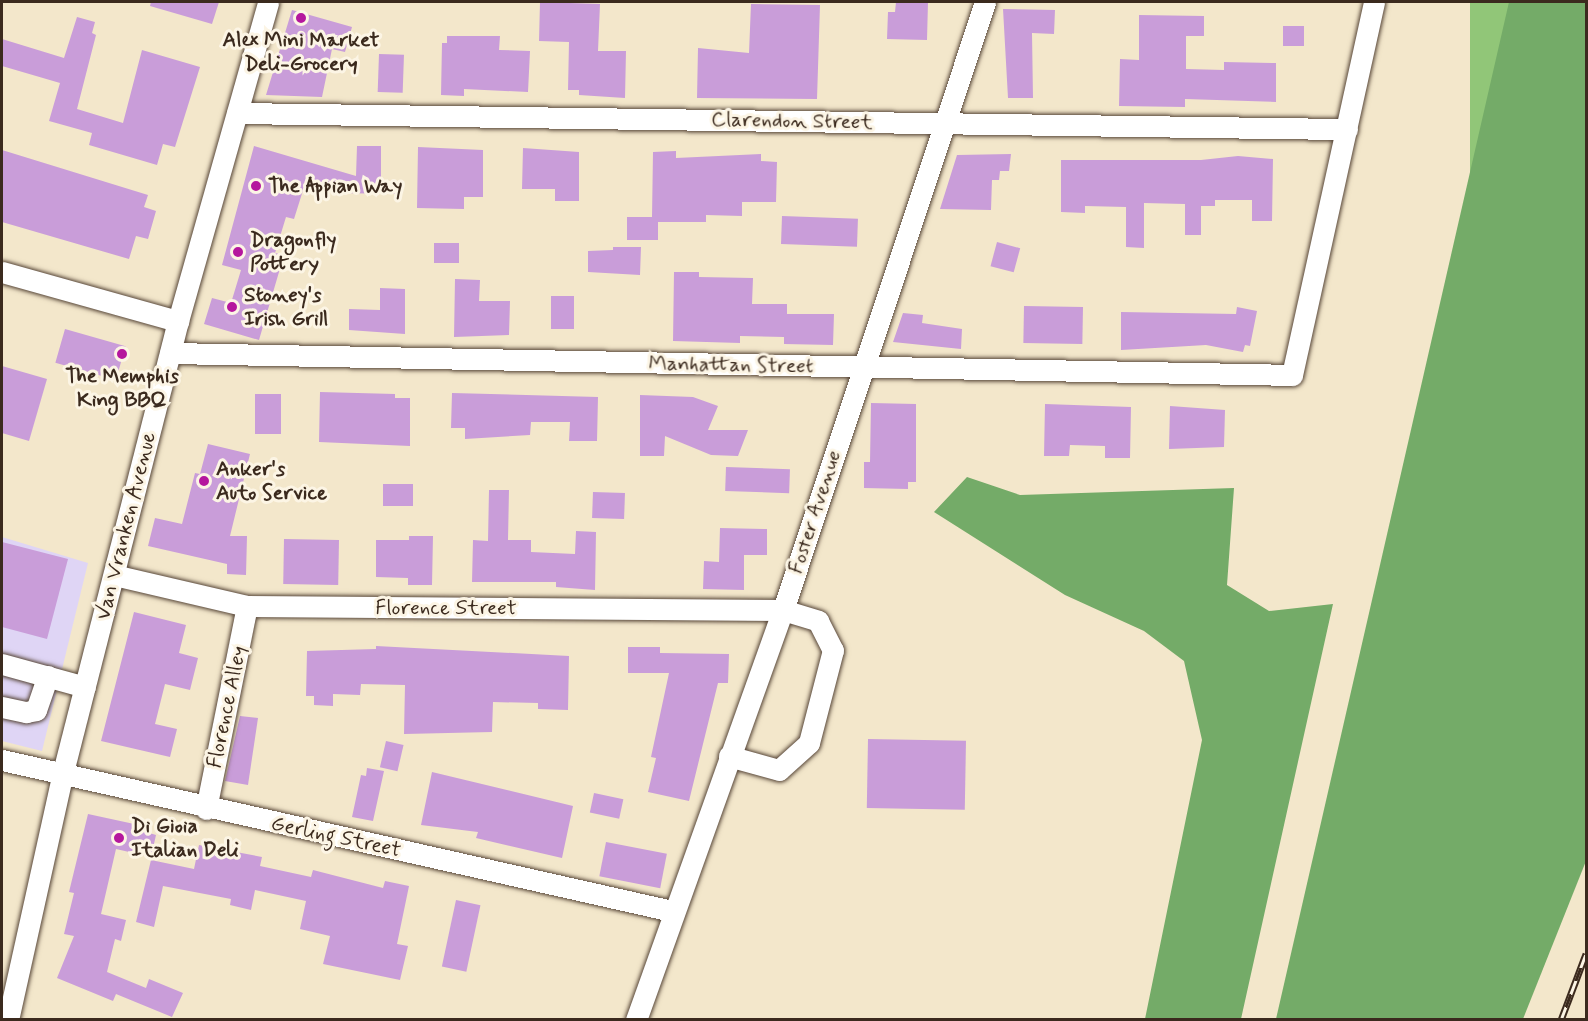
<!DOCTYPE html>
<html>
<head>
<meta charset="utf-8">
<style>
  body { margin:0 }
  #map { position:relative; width:1588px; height:1021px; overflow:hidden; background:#f3e7cb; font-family:Mynerve,sans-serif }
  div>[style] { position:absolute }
  .built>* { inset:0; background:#dfd5f5 }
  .green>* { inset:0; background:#91c678; transform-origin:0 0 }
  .forest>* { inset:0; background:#74ab68 }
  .building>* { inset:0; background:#c99dd9; transform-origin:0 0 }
  .roads { filter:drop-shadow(0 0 2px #574638) drop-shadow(0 0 2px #574638) }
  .minor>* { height:21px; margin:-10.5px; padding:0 10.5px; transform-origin:10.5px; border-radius:10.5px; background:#fff }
  .rail>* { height:7px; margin-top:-3.5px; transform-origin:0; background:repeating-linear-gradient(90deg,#fcf5e5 0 14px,#3b2a1e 0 28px); box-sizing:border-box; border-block:2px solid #3b2a1e }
  .dots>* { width:16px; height:16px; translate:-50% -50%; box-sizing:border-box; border:3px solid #fcf5e5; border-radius:50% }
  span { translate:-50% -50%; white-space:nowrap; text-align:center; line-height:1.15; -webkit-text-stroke:6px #fcf5e5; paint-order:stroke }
  .poi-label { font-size:21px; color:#3b2a1e; font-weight:700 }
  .left { translate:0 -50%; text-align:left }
  .street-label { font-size:21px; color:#3b2a1e }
  .frame { position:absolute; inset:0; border:3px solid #3b2a1e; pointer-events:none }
</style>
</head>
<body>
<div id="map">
  <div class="built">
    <div style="clip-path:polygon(2px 537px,88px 563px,42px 751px,2px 741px)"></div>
  </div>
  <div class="green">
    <div style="left:1470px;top:2px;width:39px;height:1043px"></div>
  </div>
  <div class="forest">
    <div style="clip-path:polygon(1509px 2px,1586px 2px,1586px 861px,1523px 1019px,1276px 1019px)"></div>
    <div style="clip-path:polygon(967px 477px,1020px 495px,1234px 488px,1227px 585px,1269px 611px,1333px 604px,1241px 1019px,1145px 1019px,1202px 740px,1184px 661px,1144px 631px,1065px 595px,934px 512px)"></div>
  </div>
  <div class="building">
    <div style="clip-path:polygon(151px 2px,219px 2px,212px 24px,150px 6px)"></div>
    <div style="clip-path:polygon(540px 2px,600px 4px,598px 51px,626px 51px,625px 98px,579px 95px,579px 90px,568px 90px,569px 42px,539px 41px)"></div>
    <div style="clip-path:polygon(896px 2px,928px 2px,927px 40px,887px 39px,888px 12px,895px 12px)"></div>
    <div style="clip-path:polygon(751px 4px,820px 5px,817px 99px,697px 98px,698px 48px,749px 53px)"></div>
    <div style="clip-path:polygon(1003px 9px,1055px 10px,1054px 34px,1032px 33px,1033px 98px,1008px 98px)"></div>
    <div style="clip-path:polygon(292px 10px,352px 27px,345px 52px,332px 49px,322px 97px,266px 95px)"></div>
    <div style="clip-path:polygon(1139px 15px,1204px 16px,1204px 36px,1186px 36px,1186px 69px,1224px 70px,1224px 62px,1276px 63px,1276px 102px,1185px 99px,1185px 107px,1119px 106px,1120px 59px,1139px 60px)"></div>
    <div style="clip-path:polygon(77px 17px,95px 22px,92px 33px,96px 35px,77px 109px,123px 123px,142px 50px,200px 67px,175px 147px,163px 144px,157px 165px,89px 145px,92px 133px,49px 121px,60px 83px,2px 66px,2px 39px,64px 58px)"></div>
    <div style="left:1283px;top:26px;width:21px;height:20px"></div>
    <div style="clip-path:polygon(447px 36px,500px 36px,499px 50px,530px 51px,528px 92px,464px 89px,464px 96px,441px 95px,442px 43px,447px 43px)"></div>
    <div style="left:379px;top:54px;width:25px;height:38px;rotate:2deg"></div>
    <div style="clip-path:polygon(254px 146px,356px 176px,357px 146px,381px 146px,381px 183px,401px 188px,400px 194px,336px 193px,305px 184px,294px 219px,286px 217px,275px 253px,284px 255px,259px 340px,204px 324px,212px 298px,231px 303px,241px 270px,222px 265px)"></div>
    <div style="clip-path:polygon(418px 147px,483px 150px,483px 197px,464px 197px,464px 209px,417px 208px)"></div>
    <div style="clip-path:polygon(523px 148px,579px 152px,579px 201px,555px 201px,555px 189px,522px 189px)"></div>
    <div style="clip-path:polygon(2px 150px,148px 195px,144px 207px,156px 211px,148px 239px,136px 236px,129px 259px,2px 222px)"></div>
    <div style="clip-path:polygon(676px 151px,676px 158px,761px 154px,761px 161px,777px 162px,776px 202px,742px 202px,742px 216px,706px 215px,706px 222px,658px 222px,658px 240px,627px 240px,627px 217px,652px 217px,653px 152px)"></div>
    <div style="clip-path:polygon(1011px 154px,1009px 171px,1000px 171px,999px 180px,992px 180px,991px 210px,940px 209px,957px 155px)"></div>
    <div style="clip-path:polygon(1238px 156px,1273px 159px,1272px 221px,1252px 221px,1252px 200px,1215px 200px,1215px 206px,1201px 206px,1201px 235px,1185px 235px,1185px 204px,1144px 203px,1144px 248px,1126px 247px,1126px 207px,1085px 206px,1085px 213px,1061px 212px,1061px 160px,1201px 160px)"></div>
    <div style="left:782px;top:216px;width:76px;height:28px;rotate:2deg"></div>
    <div style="left:997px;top:242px;width:24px;height:25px;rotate:15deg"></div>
    <div style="left:434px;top:243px;width:25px;height:20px"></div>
    <div style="clip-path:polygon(613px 247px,641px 247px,640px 275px,588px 272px,588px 251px,613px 250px)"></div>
    <div style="clip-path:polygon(674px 272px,699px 272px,699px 277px,753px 278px,752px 304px,787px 304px,787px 314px,834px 314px,833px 345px,784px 344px,784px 337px,740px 336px,740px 343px,673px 341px)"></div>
    <div style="clip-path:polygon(455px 279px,480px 280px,479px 301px,510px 301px,509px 335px,454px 337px)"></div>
    <div style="clip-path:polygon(380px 288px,405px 289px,405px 334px,349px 330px,349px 309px,380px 310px)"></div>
    <div style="left:551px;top:296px;width:23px;height:33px"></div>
    <div style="left:1024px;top:306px;width:59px;height:37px;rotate:1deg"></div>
    <div style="clip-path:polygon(1237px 307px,1257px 311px,1250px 346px,1245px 345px,1243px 352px,1206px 345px,1121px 350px,1121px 312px,1236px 314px)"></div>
    <div style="clip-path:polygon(903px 313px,923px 315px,922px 323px,962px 329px,961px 349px,893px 342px)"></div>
    <div style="left:65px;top:329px;width:63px;height:35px;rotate:16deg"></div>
    <div style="clip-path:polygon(2px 366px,47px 379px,29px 441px,2px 433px)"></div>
    <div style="clip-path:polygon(320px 392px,395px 394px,395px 398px,410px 398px,410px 446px,319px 442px)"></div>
    <div style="clip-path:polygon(452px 393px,598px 397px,597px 441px,569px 441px,570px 422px,531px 422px,530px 435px,465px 439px,465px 428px,451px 428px)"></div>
    <div style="left:255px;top:394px;width:26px;height:40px"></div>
    <div style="clip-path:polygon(640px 395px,693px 397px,718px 406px,708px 430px,748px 430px,738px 456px,711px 455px,665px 436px,664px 456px,640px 456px)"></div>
    <div style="clip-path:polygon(871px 403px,916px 404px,916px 482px,908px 482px,908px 489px,864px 488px,864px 462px,870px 462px)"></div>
    <div style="clip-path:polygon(1045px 404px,1131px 407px,1130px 458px,1105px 458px,1105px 446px,1070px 445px,1069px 456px,1044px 456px)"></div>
    <div style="clip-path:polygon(1170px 406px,1225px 410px,1224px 447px,1169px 449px)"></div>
    <div style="clip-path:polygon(208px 444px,250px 454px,230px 536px,247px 536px,246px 575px,227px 574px,227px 564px,148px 546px,155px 518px,182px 524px,195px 473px,200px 474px)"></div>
    <div style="left:726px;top:467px;width:64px;height:24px;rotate:2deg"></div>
    <div style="left:383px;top:484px;width:30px;height:22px"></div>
    <div style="clip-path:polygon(489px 490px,509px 490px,508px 540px,531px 540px,531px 552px,575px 554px,576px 531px,596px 532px,595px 590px,556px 587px,556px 582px,472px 582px,473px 540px,488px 541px)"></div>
    <div style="left:593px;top:492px;width:32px;height:26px;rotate:2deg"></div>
    <div style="clip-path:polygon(720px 528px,767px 529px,767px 555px,744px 555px,744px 590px,703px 589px,704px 561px,719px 562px)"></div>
    <div style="clip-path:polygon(409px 536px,433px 536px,432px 585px,408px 585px,408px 578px,376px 577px,376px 540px,409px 540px)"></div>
    <div style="left:284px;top:539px;width:55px;height:45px;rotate:1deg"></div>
    <div style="clip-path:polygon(2px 542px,68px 559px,47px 639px,2px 627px)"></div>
    <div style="clip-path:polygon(134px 612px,186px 625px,179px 653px,198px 658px,190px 690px,165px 684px,155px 724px,177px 729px,170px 757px,101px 741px)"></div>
    <div style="clip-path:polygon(376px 646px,569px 656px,568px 710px,538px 709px,538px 703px,493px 702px,492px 732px,404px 734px,405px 685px,361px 684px,360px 695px,333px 694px,333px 706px,314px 705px,314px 696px,306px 696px,307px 651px,376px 649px)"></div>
    <div style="clip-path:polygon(628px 647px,660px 647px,660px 653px,729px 654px,728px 683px,718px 683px,689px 801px,648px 792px,656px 758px,651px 757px,669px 673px,628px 673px)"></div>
    <div style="clip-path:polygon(240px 716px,258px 718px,248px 785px,225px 781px)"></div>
    <div style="left:868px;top:739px;width:98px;height:69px;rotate:1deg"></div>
    <div style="left:386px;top:741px;width:18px;height:27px;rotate:13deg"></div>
    <div style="clip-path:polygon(367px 768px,384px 771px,373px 821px,352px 817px,361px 775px,366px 776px)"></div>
    <div style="clip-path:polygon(432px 772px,573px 806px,562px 858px,476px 838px,478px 832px,421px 825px)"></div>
    <div style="left:594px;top:793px;width:30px;height:20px;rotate:12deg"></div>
    <div style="clip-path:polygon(88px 814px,148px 827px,146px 832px,156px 835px,151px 857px,116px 849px,101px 914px,126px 920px,121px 941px,115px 939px,107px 972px,146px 988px,149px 979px,183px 993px,172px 1017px,116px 994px,113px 1001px,57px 978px,74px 936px,64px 934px,74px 893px,69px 892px)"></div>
    <div style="left:606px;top:842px;width:62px;height:35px;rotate:11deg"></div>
    <div style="clip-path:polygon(199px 845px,262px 857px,260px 866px,311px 877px,313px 870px,383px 888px,385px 881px,409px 886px,397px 944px,408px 946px,400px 980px,323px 964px,330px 936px,300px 929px,306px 901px,255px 890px,251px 910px,230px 905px,231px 899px,163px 886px,154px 927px,136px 922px,151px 860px,194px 869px)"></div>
    <div style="left:456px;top:900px;width:25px;height:68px;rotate:12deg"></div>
  </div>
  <div class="roads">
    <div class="minor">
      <div style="left:237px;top:113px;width:1110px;rotate:0.83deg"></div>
      <div style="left:2px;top:272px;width:183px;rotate:15.6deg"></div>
      <div style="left:170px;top:353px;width:1122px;rotate:1.12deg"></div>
      <div style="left:1292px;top:375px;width:382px;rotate:-77.6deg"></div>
      <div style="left:114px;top:575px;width:137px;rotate:13.1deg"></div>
      <div style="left:247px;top:606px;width:536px;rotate:0.43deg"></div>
      <div style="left:783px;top:610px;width:37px;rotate:17deg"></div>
      <div style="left:818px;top:621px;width:33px;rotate:63deg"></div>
      <div style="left:833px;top:650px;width:96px;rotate:104.5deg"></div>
      <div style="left:809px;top:743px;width:40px;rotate:138deg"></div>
      <div style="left:779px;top:770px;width:52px;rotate:-164.4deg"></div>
      <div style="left:2px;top:664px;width:86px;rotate:15.5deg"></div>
      <div style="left:2px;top:707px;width:25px;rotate:12deg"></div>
      <div style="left:26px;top:712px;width:10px;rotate:-11deg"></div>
      <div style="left:36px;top:710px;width:36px;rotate:-71deg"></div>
      <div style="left:2px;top:760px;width:687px;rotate:12.7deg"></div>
      <div style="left:206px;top:809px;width:207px;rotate:-78.6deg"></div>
      <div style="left:8px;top:1020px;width:250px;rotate:-77.5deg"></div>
      <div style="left:62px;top:776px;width:470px;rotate:-75.7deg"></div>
      <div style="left:178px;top:321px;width:331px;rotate:-74.2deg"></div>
      <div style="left:636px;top:1020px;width:436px;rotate:-70.3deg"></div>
      <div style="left:783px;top:610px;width:641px;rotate:-71.62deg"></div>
    </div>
  </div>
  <div class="rail">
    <div style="left:1561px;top:1020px;width:71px;rotate:-69.3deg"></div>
  </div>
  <div class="dots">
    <div style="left:301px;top:18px;background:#b5179e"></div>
    <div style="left:256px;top:186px;background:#b5179e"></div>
    <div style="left:238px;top:252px;background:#b5179e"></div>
    <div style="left:232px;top:307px;background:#b5179e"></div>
    <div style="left:122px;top:354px;background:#b5179e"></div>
    <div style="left:204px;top:481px;background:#b5179e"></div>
    <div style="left:119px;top:838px;background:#b5179e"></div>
  </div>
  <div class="poi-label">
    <span style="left:301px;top:52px">Alex Mini Market<br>Deli-Grocery</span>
    <span class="left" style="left:268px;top:186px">The Appian Way</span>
    <span class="left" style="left:250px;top:252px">Dragonfly<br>Pottery</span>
    <span class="left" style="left:244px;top:307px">Stoney's<br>Irish Grill</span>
    <span style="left:122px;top:388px">The Memphis<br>King BBQ</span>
    <span class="left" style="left:216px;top:481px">Anker's<br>Auto Service</span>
    <span class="left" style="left:131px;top:838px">Di Gioia<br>Italian Deli</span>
  </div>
  <div class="street-label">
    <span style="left:792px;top:121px;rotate:1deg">Clarendon Street</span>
    <span style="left:731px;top:365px;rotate:1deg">Manhattan Street</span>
    <span style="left:815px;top:512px;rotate:-72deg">Foster Avenue</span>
    <span style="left:126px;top:526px;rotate:-76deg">Van Vranken Avenue</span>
    <span style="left:446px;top:608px">Florence Street</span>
    <span style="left:227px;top:707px;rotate:-78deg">Florence Alley</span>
    <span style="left:336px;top:837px;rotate:12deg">Gerling Street</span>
  </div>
  <div class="frame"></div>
</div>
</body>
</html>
